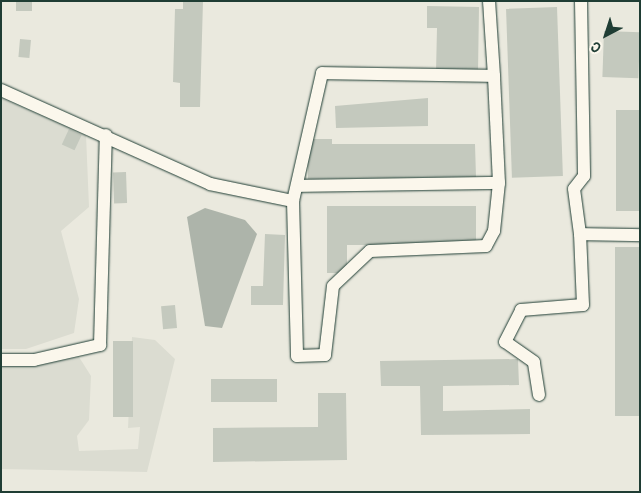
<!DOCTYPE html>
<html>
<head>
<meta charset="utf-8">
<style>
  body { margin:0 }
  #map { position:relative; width:641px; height:493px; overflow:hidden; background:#fbf7ec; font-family:Pangolin,sans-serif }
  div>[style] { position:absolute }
  .built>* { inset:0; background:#eae9de; transform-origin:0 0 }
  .green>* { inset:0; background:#dbdcd1 }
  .water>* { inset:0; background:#adb4aa }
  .building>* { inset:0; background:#c4c9be; transform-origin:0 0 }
  .roads { filter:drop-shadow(0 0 1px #1f3d34) drop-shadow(0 0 1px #1f3d34) }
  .minor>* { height:12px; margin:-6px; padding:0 6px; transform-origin:6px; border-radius:6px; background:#fbf7ec }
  span { translate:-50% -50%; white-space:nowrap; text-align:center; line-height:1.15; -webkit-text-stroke:4px #fbf7ec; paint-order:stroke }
  .frame { position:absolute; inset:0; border:2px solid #1f3d34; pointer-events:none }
  .north { position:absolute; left:581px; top:10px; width:50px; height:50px; -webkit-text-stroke:4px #fbf7ec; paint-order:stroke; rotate:220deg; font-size:14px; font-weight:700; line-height:20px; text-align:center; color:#1f3d34 }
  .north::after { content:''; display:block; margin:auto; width:18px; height:22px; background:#1f3d34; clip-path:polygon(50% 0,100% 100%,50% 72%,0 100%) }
</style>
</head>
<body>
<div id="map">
  <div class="built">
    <div style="left:1px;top:1px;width:639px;height:491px"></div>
  </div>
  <div class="green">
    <div style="clip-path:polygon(1px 98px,86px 135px,89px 207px,61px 231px,79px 299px,74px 333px,26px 349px,1px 349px)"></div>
    <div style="clip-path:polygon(132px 337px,155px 340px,175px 359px,147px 472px,1px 469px,1px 365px,28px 365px,79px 357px,91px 376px,89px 420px,77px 436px,79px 451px,138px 449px,140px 427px,128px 428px)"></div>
  </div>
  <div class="water">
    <div style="clip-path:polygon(205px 208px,245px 220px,257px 234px,222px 328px,205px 326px,187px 217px)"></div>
  </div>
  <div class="building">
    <div style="left:16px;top:1px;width:16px;height:10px"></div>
    <div style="clip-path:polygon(183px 1px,203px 1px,200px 107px,180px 107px,180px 83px,173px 82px,175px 9px,183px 9px)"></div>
    <div style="clip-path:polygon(427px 6px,479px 7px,478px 72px,436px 72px,437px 28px,427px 28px)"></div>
    <div style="left:557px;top:7px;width:169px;height:51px;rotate:88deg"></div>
    <div style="left:604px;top:31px;width:36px;height:46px;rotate:2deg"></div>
    <div style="left:20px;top:39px;width:11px;height:18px;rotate:5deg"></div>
    <div style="clip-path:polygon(428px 98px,428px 126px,336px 128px,335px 106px)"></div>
    <div style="left:616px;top:110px;width:24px;height:101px"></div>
    <div style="left:69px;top:129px;width:14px;height:17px;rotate:25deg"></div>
    <div style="clip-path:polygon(308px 139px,332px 139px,332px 144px,475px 144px,476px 177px,308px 179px)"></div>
    <div style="left:126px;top:172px;width:31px;height:13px;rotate:88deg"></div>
    <div style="clip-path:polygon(327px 206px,476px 206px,476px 245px,347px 245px,347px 273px,327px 273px)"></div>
    <div style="clip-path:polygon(265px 234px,285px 235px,283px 305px,251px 305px,251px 286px,263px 286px)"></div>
    <div style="left:615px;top:247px;width:25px;height:169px"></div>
    <div style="left:175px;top:305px;width:23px;height:14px;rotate:85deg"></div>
    <div style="left:113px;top:341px;width:20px;height:76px"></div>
    <div style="clip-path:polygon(518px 359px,519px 385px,443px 386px,443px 411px,530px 409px,530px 434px,421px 435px,420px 386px,381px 386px,380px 361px)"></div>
    <div style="left:211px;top:379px;width:66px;height:23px"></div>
    <div style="clip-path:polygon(318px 393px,346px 393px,347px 460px,213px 462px,213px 428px,318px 427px)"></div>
  </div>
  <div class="roads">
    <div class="minor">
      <div style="left:581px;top:1px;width:175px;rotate:89deg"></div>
      <div style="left:584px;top:176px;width:16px;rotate:128deg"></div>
      <div style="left:574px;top:189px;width:45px;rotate:82.4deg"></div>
      <div style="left:580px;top:234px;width:60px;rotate:1deg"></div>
      <div style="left:1px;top:90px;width:229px;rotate:24.2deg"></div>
      <div style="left:210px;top:184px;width:85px;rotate:11.6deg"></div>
      <div style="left:293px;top:201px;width:131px;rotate:-77.2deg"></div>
      <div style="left:322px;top:73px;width:172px;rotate:1deg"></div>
      <div style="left:494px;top:76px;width:75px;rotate:-93.8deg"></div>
      <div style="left:297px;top:186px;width:202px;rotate:-0.9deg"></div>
      <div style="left:293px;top:201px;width:155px;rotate:88.5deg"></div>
      <div style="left:297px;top:356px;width:28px;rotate:-2deg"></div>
      <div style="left:325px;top:355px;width:69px;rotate:-83.4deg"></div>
      <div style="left:333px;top:286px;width:51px;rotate:-43.4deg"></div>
      <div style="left:370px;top:251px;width:116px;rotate:-2.5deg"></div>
      <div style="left:486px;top:246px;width:17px;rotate:-62deg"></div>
      <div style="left:494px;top:231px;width:48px;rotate:-84.1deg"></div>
      <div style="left:499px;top:183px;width:107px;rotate:-92.7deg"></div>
      <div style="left:1px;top:360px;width:33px"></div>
      <div style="left:34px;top:360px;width:68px;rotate:-12.8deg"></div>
      <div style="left:100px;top:345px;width:210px;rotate:-88.4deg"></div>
      <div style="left:539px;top:395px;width:33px;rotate:-99deg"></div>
      <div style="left:534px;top:362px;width:35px;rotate:-145deg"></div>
      <div style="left:505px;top:342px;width:36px;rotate:-63deg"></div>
      <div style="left:521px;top:310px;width:62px;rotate:-4.6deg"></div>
      <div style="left:583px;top:305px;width:71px;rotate:-92.4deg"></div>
    </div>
  </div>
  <div class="frame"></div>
  <div class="north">С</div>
</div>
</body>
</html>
